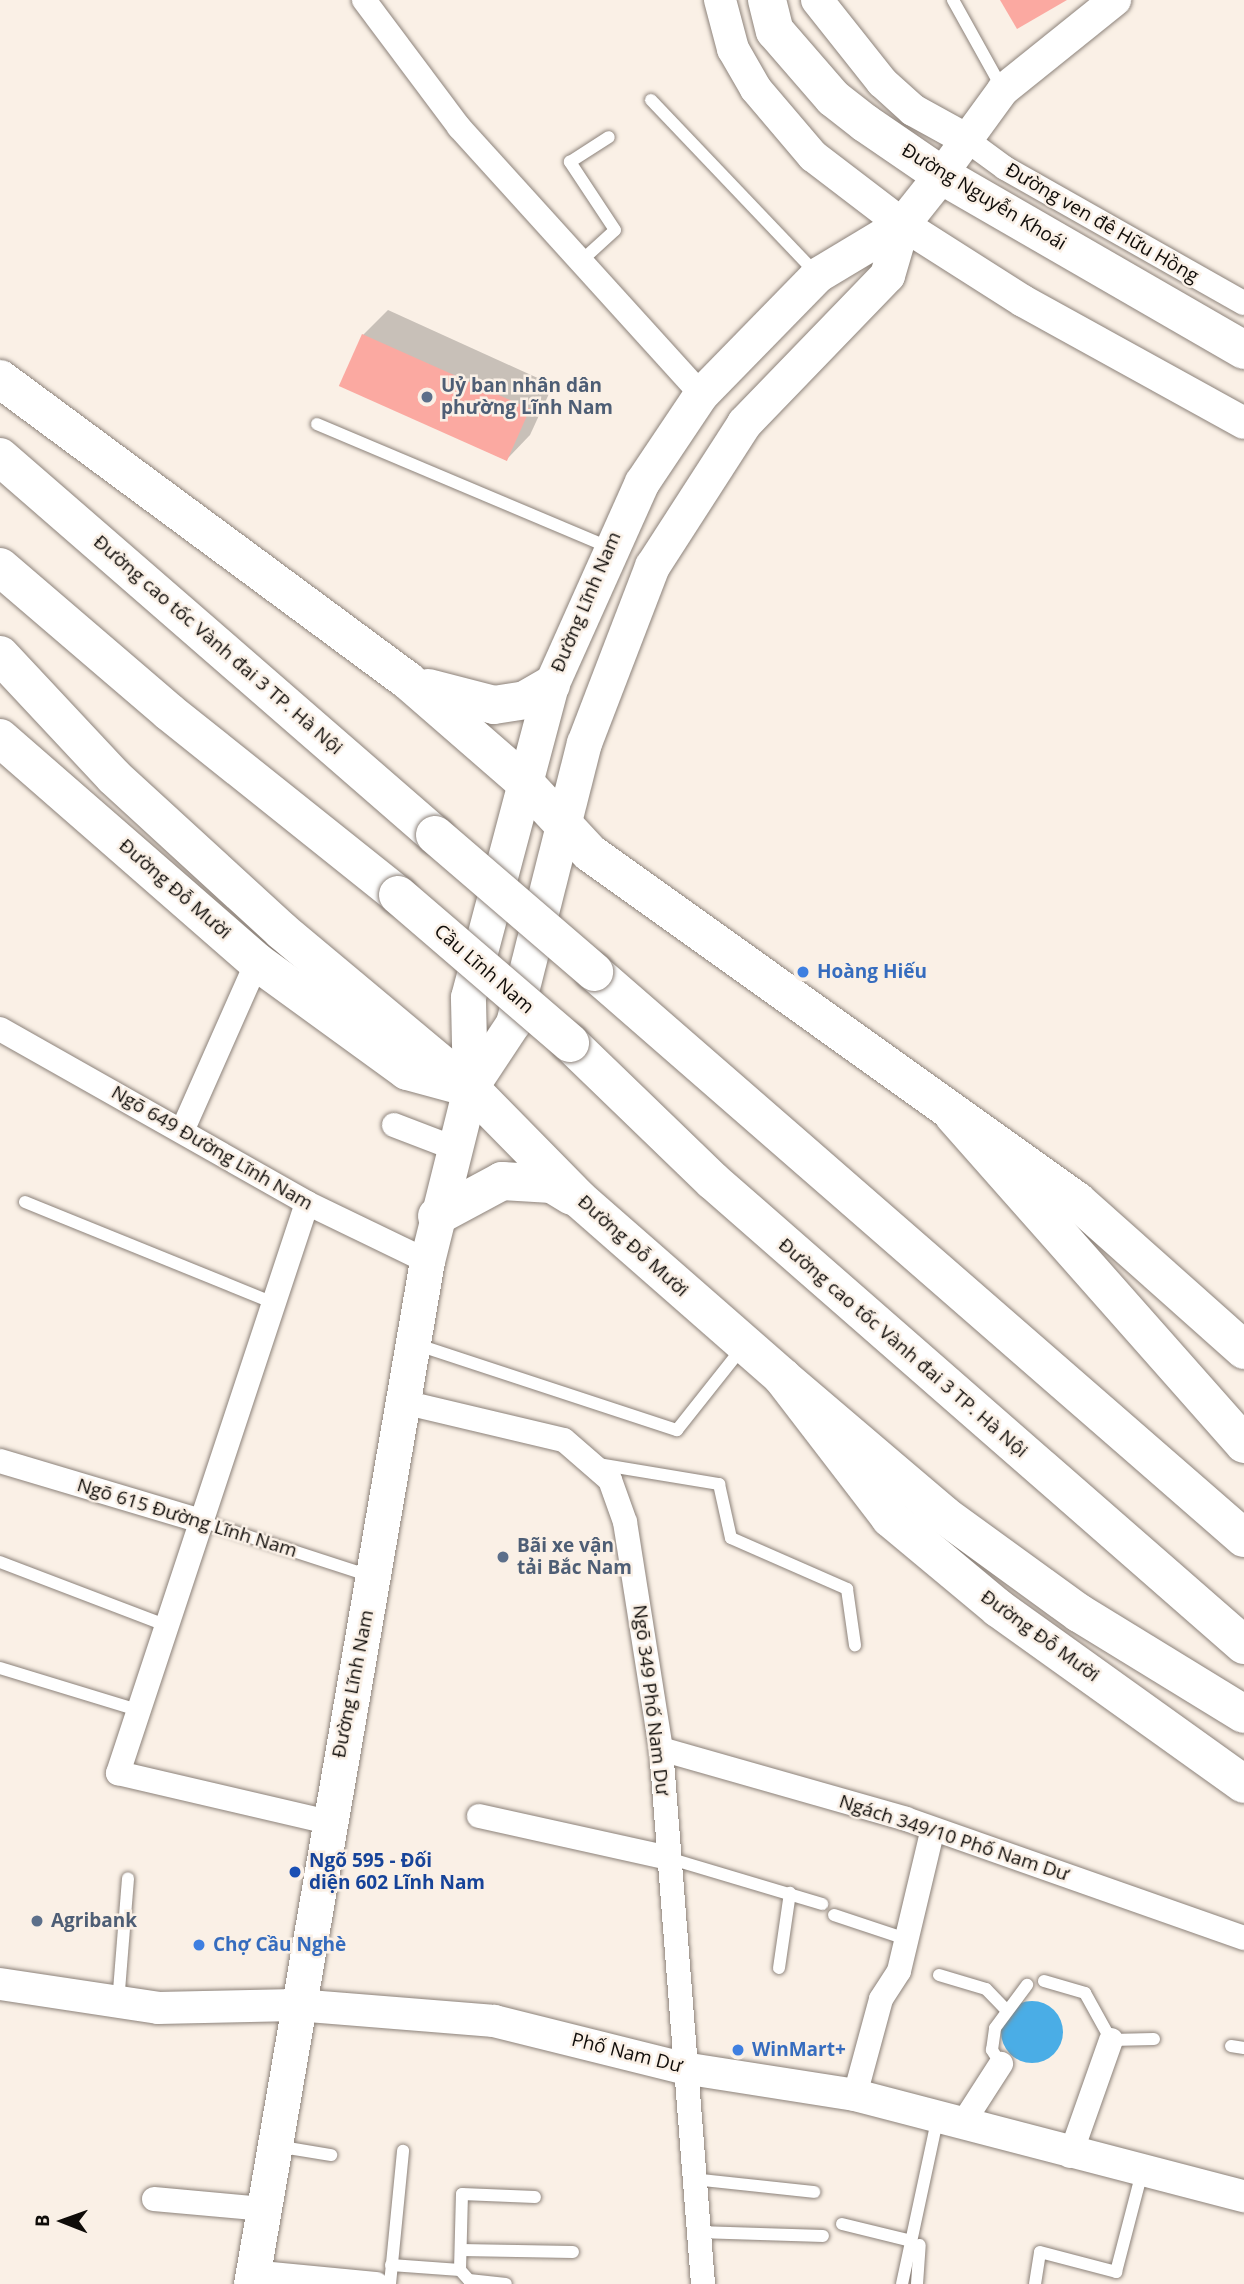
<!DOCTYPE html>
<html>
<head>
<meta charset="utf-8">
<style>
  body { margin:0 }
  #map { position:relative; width:1244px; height:2284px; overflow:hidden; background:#faf0e6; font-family:"Open Sans",sans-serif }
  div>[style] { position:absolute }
  .water>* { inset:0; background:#4aade6 }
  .round { border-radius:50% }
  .shadow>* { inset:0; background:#0003 }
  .building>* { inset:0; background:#fba9a1; transform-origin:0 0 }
  .roads { filter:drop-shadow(0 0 2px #8c827a) drop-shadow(0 0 2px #8c827a) }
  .service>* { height:12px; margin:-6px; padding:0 6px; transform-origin:6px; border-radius:6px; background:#fff }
  .minor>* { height:24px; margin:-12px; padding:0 12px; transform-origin:12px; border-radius:12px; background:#fff }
  .tertiary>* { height:32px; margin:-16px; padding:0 16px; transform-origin:16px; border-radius:16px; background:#fff }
  .secondary>* { height:35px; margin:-17.5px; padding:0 17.5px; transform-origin:17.5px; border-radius:17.5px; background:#fff }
  .primary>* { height:38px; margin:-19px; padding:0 19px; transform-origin:19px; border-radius:19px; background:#fff }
  .trunk>* { height:38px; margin:-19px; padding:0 19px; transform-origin:19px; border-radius:19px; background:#fff }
  .motorway>* { height:38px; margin:-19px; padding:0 19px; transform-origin:19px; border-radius:19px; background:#fff }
  .bridges { filter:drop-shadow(0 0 2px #8c827a) drop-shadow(0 0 2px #8c827a) }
  .motorway-bridge>* { height:38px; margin:-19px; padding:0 19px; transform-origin:19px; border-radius:19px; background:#fff }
  .dots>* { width:19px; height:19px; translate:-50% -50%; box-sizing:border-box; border:4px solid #faf0e6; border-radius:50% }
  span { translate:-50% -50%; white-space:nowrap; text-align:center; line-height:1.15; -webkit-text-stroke:5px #faf0e6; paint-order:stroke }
  .street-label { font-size:19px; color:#0f0c09 }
  .service-label { font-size:19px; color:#4e5e75; font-weight:700 }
  .left { translate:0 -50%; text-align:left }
  .shop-label { font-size:19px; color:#366cbe; font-weight:700 }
  .transit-label { font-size:19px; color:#164399; font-weight:700 }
  .north { position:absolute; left:28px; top:2186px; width:70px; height:70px; -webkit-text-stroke:5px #faf0e6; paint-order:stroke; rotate:271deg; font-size:19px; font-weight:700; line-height:28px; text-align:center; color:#0f0c09 }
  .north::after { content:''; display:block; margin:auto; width:24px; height:32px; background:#0f0c09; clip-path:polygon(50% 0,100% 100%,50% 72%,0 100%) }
</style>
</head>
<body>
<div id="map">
  <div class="water">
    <div class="round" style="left:1001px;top:2001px;width:62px;height:62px"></div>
  </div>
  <div class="shadow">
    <div style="clip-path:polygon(388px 310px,553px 385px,530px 435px,506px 460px,341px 385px,363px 335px)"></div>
  </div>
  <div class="building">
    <div style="clip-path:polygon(1000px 0,1067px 0,1017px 29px)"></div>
    <div style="left:362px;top:334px;width:184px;height:57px;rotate:24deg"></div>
  </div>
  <div class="roads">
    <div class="service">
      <div style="left:953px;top:0;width:103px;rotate:60.9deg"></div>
      <div style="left:651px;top:100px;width:238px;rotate:46.4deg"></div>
      <div style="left:580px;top:262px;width:47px;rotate:-42.4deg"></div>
      <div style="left:615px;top:230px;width:82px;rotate:-123.5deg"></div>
      <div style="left:570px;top:162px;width:46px;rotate:-32.7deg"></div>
      <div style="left:317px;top:424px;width:316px;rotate:22.9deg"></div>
      <div style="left:25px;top:1202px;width:269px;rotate:22.1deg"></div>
      <div style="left:415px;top:1344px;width:276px;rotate:18.2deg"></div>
      <div style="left:677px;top:1430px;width:105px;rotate:-51.6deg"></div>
      <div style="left:598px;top:1464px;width:123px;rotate:9.4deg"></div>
      <div style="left:719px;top:1484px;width:55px;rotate:77.5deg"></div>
      <div style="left:731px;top:1538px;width:127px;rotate:23.7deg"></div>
      <div style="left:847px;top:1589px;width:57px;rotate:81.9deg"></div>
      <div style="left:201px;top:1521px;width:178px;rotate:18deg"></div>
      <div style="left:0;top:1562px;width:177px;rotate:20.9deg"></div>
      <div style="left:0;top:1668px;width:143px;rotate:17deg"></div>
      <div style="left:668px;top:1858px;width:161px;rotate:16.6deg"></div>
      <div style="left:834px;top:1915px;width:76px;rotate:18.4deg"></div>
      <div style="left:779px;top:1968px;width:76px;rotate:-81.7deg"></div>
      <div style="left:939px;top:1975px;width:49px;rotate:16.6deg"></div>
      <div style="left:986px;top:1989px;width:28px;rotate:46deg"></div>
      <div style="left:1044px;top:1981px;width:43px;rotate:16.3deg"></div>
      <div style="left:1085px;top:1993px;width:54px;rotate:61deg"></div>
      <div style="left:1111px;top:2040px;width:43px;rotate:-1.3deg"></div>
      <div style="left:118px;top:2003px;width:125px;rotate:-85.4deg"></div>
      <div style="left:1231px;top:2046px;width:13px;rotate:9deg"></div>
      <div style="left:1001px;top:2064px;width:17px;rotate:-123deg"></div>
      <div style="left:992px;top:2050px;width:22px;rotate:-82deg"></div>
      <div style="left:995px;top:2028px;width:54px;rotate:-53.3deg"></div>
      <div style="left:276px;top:2146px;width:56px;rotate:9.3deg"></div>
      <div style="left:693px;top:2179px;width:122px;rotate:6.1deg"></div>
      <div style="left:842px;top:2224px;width:71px;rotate:13.8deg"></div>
      <div style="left:698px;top:2232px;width:125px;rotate:1.8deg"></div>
      <div style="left:461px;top:2250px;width:112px;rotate:1deg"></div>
      <div style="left:391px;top:2265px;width:69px;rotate:4.1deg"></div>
      <div style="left:460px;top:2270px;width:13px;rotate:48deg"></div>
      <div style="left:469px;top:2280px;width:37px;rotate:6deg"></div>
      <div style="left:460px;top:2270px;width:76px;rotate:-88.5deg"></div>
      <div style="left:462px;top:2194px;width:73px;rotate:2.4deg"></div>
      <div style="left:390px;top:2284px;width:134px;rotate:-84.4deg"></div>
      <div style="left:902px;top:2284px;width:167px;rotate:-77.9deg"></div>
      <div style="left:917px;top:2284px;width:39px;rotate:-86deg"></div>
      <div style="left:1035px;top:2284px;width:32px;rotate:-81deg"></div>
      <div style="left:1040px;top:2252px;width:79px;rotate:14.7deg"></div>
      <div style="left:1116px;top:2272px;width:103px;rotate:-75.4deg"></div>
    </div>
    <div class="minor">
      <div style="left:364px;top:0;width:159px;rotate:53.2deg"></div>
      <div style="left:459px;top:127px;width:360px;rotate:47.8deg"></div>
      <div style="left:964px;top:138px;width:51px;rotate:36.2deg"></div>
      <div style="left:1005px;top:168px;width:274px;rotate:29.5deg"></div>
      <div style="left:0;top:1029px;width:353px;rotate:29.5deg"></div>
      <div style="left:307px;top:1203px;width:133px;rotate:25.8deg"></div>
      <div style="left:394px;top:1125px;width:64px;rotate:21deg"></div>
      <div style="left:183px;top:1129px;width:183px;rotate:-66.1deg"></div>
      <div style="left:307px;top:1203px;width:601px;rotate:108.34deg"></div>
      <div style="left:118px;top:1773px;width:216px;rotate:13.1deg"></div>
      <div style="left:403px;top:1402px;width:165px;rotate:13.3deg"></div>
      <div style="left:564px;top:1440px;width:61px;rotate:41deg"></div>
      <div style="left:610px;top:1480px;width:45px;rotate:70.3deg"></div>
      <div style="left:625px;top:1522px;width:230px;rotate:81deg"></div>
      <div style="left:661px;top:1749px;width:537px;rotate:85.51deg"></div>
      <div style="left:0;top:1461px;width:210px;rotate:16.6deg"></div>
      <div style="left:661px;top:1749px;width:255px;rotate:15.9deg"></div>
      <div style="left:906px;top:1819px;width:358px;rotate:19.4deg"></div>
      <div style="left:479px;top:1816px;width:194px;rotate:12.5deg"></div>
      <div style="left:855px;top:2095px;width:99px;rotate:-74.8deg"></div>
      <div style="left:881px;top:1999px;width:33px;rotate:-57deg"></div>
      <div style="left:899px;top:1971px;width:143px;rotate:-76.6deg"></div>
      <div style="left:961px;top:2126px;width:74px;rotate:-57.2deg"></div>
      <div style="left:1070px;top:2156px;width:123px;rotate:-70.5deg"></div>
      <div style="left:154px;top:2199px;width:109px;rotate:5.2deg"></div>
      <div style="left:252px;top:2272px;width:125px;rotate:5.5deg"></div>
    </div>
    <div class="tertiary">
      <div style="left:720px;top:0;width:51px;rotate:75.1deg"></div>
      <div style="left:733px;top:49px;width:46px;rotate:60.1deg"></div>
      <div style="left:756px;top:89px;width:88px;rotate:49.6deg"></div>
      <div style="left:813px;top:156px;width:112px;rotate:37.4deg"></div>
      <div style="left:902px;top:224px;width:143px;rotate:32.5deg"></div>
      <div style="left:1023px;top:301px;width:252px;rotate:28.9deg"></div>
      <div style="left:817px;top:0;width:105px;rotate:51.6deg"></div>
      <div style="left:882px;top:82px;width:42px;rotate:42.1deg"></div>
      <div style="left:913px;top:110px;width:58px;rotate:28.8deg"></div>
      <div style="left:941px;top:175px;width:105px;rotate:-53.9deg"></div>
      <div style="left:1003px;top:90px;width:144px;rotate:-38.8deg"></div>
      <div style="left:0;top:1984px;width:160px;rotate:8.6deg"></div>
      <div style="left:158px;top:2008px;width:138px;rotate:-1.2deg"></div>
      <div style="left:296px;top:2005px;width:199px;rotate:4.6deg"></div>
      <div style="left:494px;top:2021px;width:195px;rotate:14deg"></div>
      <div style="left:683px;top:2068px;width:174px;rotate:8.9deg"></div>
      <div style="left:855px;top:2095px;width:402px;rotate:14.6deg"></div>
    </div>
    <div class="secondary">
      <div style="left:470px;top:1088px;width:78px;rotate:-56.5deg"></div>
      <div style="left:513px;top:1023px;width:289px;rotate:-75.8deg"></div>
      <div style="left:584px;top:743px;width:190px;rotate:-69deg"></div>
      <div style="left:652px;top:566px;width:170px;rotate:-57.2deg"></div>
      <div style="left:744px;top:423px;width:206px;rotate:-46deg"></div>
      <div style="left:887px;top:275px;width:53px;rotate:-73.6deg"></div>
      <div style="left:902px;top:224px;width:63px;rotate:-51.5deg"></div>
      <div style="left:251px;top:2284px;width:1038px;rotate:-80.24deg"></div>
      <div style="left:427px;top:1261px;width:178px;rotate:-76deg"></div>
      <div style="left:470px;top:1088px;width:91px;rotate:-91.3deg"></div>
      <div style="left:468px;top:997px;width:323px;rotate:-75.1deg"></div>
      <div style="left:551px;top:685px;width:222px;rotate:-65.9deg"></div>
      <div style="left:642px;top:482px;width:106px;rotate:-56.2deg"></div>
      <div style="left:701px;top:394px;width:166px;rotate:-45.7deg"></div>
      <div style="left:817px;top:275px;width:99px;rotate:-31deg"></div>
    </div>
    <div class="primary">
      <div style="left:767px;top:0;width:32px;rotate:76deg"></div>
      <div style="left:775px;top:31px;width:89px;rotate:49.1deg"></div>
      <div style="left:833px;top:98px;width:41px;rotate:38deg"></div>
      <div style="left:865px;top:123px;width:92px;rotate:34.4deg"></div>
      <div style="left:941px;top:175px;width:350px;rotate:30deg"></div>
      <div style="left:0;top:738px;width:341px;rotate:41.1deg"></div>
      <div style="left:257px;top:962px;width:185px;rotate:36deg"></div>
      <div style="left:407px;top:1071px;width:65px;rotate:15.1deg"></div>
      <div style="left:470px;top:1088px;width:156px;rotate:45.5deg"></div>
      <div style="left:579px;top:1199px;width:270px;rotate:41.2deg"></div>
      <div style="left:782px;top:1377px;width:178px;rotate:52.5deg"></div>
      <div style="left:890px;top:1518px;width:141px;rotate:39.8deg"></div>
      <div style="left:998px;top:1608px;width:302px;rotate:35.6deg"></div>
      <div style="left:523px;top:781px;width:98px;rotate:47.1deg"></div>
      <div style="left:590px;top:853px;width:599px;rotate:35.55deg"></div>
      <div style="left:1077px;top:1201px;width:224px;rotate:41.7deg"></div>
      <div style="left:437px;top:1216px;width:74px;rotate:-28.3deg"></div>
      <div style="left:502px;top:1181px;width:50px;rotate:3.4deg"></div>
      <div style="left:552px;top:1184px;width:23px;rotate:31deg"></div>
    </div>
    <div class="trunk">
      <div style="left:0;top:379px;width:506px;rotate:36.49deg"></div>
      <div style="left:407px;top:680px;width:154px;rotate:41deg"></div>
      <div style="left:428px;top:688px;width:68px;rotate:14.4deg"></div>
      <div style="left:494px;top:705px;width:31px;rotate:-9deg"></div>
      <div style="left:525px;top:700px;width:30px;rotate:-30deg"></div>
    </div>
    <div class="motorway">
      <div style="left:0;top:457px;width:576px;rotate:40.99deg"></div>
      <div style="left:0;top:567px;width:223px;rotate:40.6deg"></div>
      <div style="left:169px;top:712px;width:293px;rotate:38.6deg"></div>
      <div style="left:0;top:655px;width:167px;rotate:46.9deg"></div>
      <div style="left:114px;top:777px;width:228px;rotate:42.5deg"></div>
      <div style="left:282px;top:931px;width:245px;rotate:39.9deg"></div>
      <div style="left:594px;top:972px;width:862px;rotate:41.05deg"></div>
      <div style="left:570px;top:1043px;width:199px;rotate:44deg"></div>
      <div style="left:713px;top:1181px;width:705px;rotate:41.15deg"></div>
      <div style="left:954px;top:1116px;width:438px;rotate:48.5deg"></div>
      <div style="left:782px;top:1377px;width:213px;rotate:40.4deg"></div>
      <div style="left:944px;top:1515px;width:167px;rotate:36deg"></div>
      <div style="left:1079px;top:1613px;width:193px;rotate:31.5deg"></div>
    </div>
  </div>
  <div class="bridges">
    <div class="motorway-bridge">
      <div style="left:435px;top:835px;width:210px;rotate:40.7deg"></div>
      <div style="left:398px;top:895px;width:227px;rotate:40.7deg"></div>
    </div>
  </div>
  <div class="dots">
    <div style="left:427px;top:397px;background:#5c6f8a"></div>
    <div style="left:803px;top:972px;background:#3f7fe0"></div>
    <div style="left:503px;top:1557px;background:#5c6f8a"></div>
    <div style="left:295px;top:1872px;background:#1a4fb4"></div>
    <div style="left:37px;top:1921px;background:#5c6f8a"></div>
    <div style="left:199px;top:1945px;background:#3f7fe0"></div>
    <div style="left:738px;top:2050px;background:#3f7fe0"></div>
  </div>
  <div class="street-label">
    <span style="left:984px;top:197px;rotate:31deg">Đường Nguyễn Khoái</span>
    <span style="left:1102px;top:223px;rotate:30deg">Đường ven đê Hữu Hồng</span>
    <span style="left:586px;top:602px;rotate:-67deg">Đường Lĩnh Nam</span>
    <span style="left:218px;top:645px;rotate:41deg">Đường cao tốc Vành đai 3 TP. Hà Nội</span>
    <span style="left:175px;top:889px;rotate:41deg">Đường Đỗ Mười</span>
    <span style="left:484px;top:969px;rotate:41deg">Cầu Lĩnh Nam</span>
    <span style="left:212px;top:1148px;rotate:30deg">Ngõ 649 Đường Lĩnh Nam</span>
    <span style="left:633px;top:1246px;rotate:42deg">Đường Đỗ Mười</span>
    <span style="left:903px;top:1348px;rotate:41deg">Đường cao tốc Vành đai 3 TP. Hà Nội</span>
    <span style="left:187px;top:1518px;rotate:17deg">Ngõ 615 Đường Lĩnh Nam</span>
    <span style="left:1040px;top:1636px;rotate:36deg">Đường Đỗ Mười</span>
    <span style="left:353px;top:1684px;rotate:-79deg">Đường Lĩnh Nam</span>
    <span style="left:651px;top:1700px;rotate:83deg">Ngõ 349 Phố Nam Dư</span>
    <span style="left:954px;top:1838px;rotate:18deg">Ngách 349/10 Phố Nam Dư</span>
    <span style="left:627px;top:2053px;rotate:14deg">Phố Nam Dư</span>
  </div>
  <div class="service-label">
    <span class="left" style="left:441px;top:397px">Uỷ ban nhân dân<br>phường Lĩnh Nam</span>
    <span class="left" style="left:517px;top:1557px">Bãi xe vận<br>tải Bắc Nam</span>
    <span class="left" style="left:51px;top:1921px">Agribank</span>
  </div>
  <div class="shop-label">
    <span class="left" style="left:817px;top:972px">Hoàng Hiếu</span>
    <span class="left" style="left:213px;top:1945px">Chợ Cầu Nghè</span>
    <span class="left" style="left:752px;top:2050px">WinMart+</span>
  </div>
  <div class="transit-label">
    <span class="left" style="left:309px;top:1872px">Ngõ 595 - Đối<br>diện 602 Lĩnh Nam</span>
  </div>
  <div class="north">B</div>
</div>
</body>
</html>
